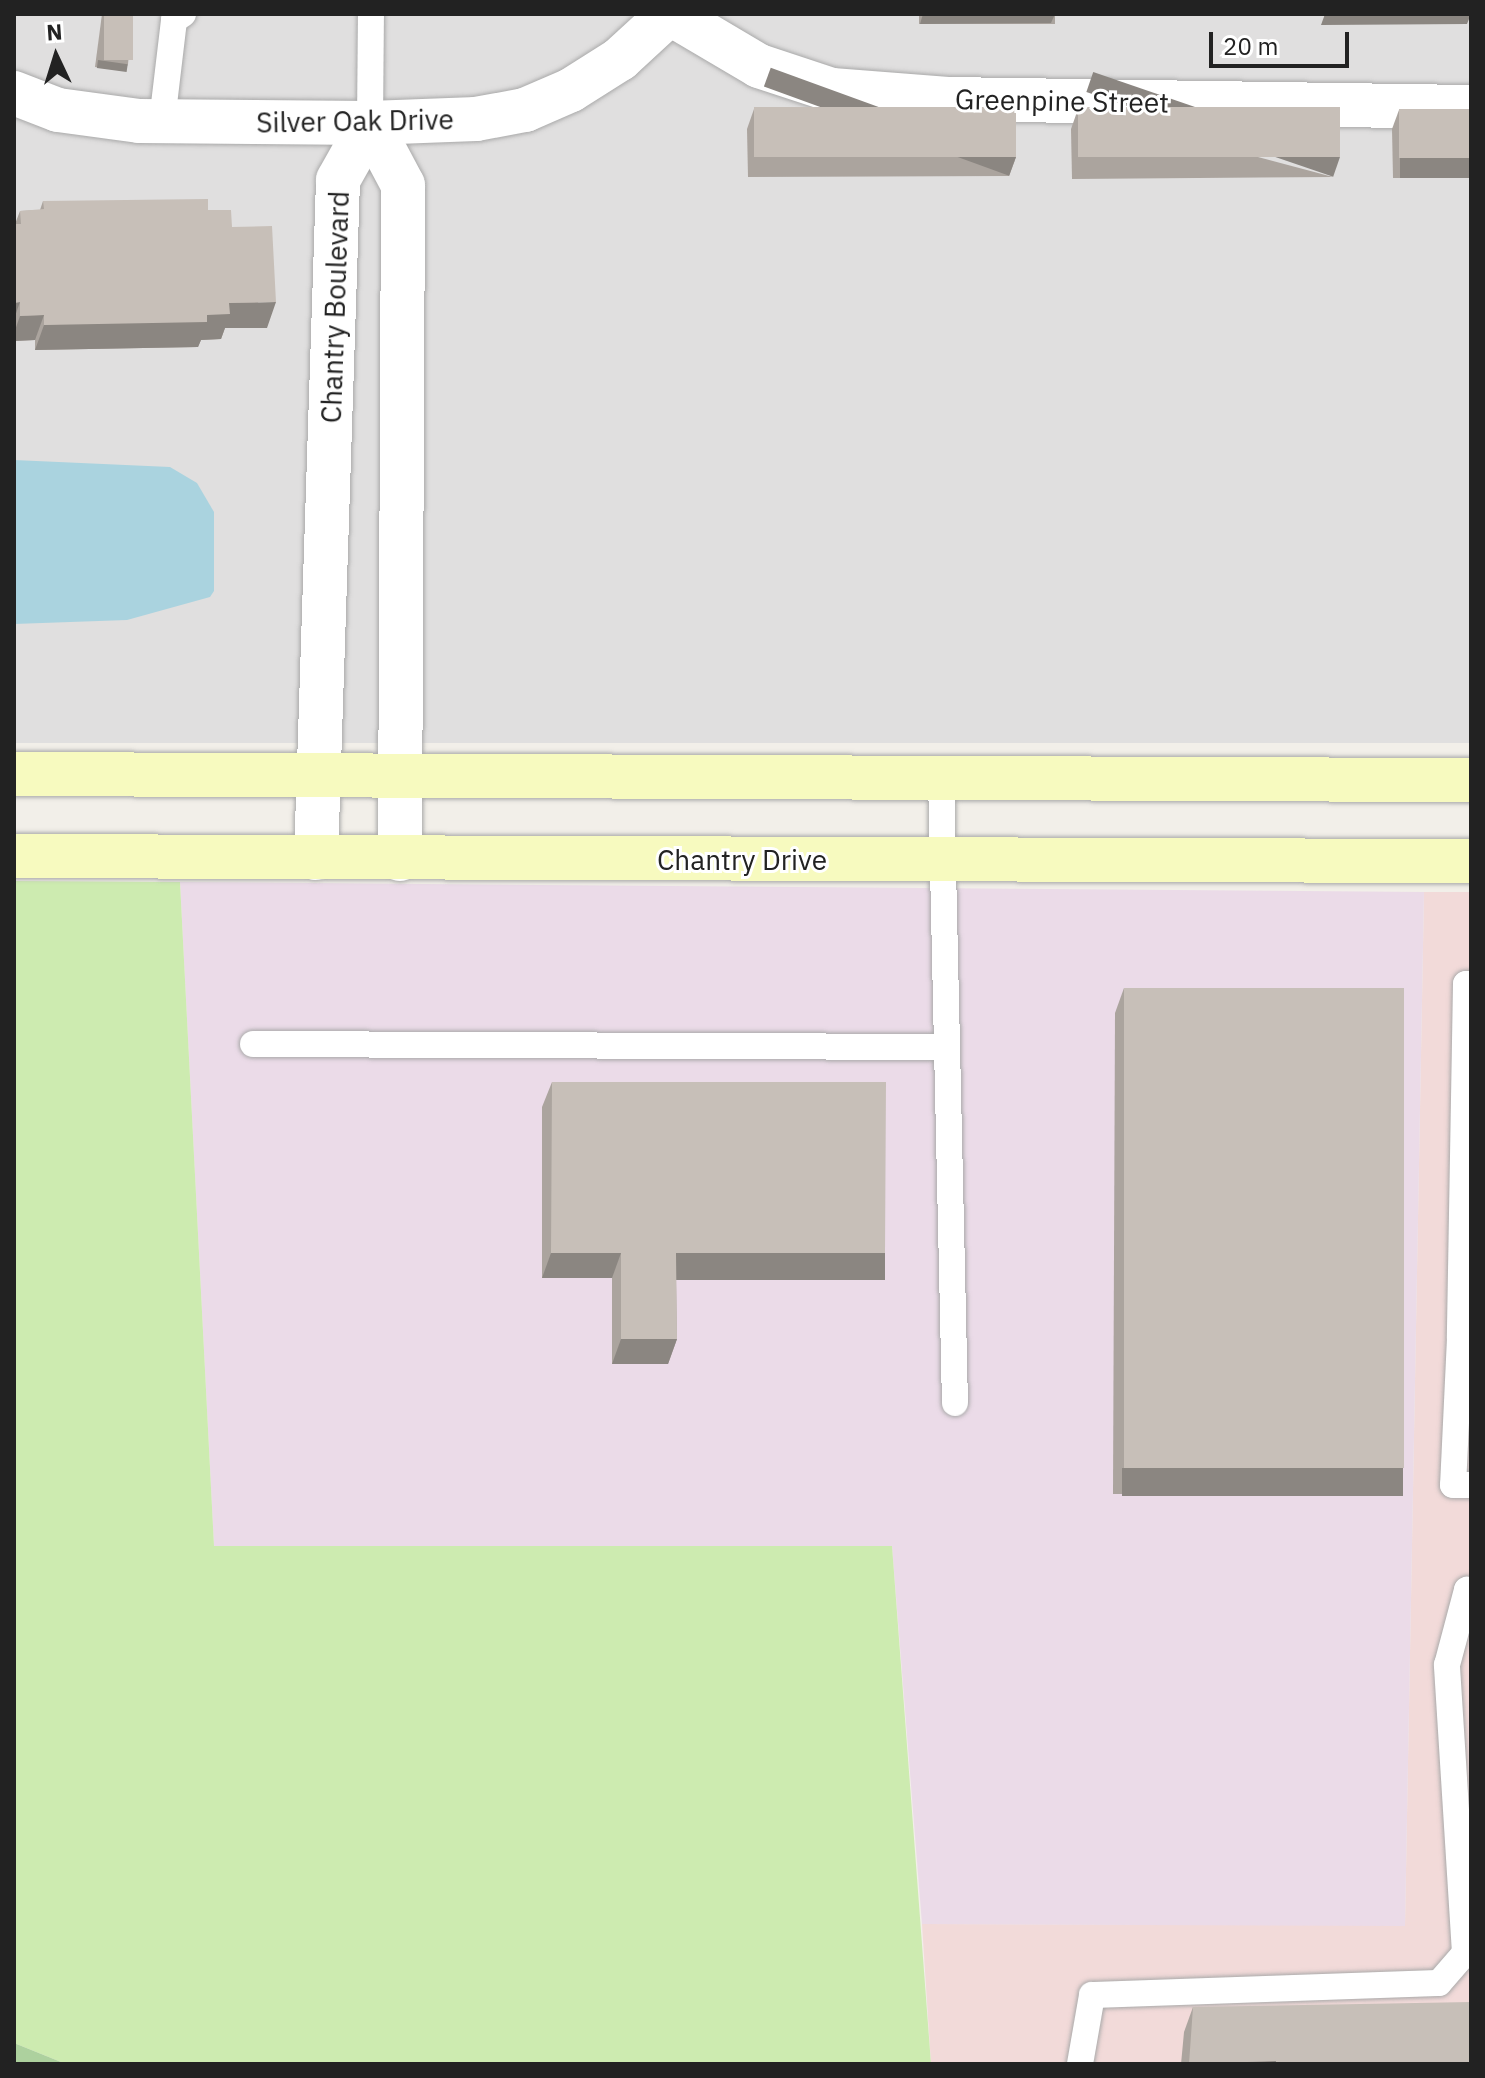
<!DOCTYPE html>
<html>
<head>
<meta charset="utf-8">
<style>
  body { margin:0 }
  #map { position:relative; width:1485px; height:2078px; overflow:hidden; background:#f2efe9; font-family:"IBM Plex Sans",sans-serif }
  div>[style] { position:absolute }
  .residential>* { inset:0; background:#e0dfdf; transform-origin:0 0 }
  .commercial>* { inset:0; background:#f2dad9 }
  .industrial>* { inset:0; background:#ebdbe8 }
  .grass>* { inset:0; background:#cdebb0 }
  .forest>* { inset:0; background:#add19e }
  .water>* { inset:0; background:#aad3df }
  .roads { filter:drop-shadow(0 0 2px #a9a9a9) drop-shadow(0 0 2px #a9a9a9) }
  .lane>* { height:26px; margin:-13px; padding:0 13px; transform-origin:13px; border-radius:13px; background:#fff }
  .street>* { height:44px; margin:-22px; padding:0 22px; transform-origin:22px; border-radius:22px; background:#fff }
  .secondary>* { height:44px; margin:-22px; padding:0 22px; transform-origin:22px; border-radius:22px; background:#f7fabf }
  .wall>* { inset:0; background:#aba49e; transform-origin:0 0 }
  .shaded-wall>* { inset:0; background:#8b8681; transform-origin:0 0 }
  .building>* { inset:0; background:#c7bfb8; transform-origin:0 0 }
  span { translate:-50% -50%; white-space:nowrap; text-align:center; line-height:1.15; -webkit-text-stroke:6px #fff; paint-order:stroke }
  .street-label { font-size:28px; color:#222 }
  .frame { position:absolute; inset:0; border:16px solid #222; pointer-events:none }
  .north { position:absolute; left:16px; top:16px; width:80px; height:80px; -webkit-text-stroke:6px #fff; paint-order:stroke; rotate:356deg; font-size:22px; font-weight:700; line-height:32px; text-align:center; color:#222 }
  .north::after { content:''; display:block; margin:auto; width:28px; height:36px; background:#222; clip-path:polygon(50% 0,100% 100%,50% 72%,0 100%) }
  .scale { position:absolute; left:1209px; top:32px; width:140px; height:36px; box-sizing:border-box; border:4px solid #222; border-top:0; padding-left:10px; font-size:24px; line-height:28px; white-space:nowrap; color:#222; -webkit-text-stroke:6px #fff; paint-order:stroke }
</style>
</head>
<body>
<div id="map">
  <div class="residential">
    <div style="left:14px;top:14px;width:1457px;height:729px"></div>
  </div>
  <div class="commercial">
    <div style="clip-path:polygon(1424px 892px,1471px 892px,1471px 2064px,931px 2064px,922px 1924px,1405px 1925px)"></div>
  </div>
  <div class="industrial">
    <div style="clip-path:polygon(180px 882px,1424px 892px,1405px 1926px,922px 1924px,892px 1546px,214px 1546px)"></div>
  </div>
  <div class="grass">
    <div style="clip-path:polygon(14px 881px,180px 882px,214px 1546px,892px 1546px,931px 2064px,66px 2064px,14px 2043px)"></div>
  </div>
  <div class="forest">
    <div style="clip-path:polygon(14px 2043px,66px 2064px,14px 2064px)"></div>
  </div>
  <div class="water">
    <div style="clip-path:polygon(14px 460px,170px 467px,197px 483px,214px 512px,214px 591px,210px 597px,127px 620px,14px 624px)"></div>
  </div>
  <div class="roads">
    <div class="lane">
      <div style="left:162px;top:121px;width:102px;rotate:-83.2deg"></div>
      <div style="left:174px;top:20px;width:11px;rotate:-34deg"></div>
      <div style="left:370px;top:123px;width:109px;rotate:-89.5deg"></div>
      <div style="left:941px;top:778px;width:625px;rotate:88.72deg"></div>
      <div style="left:1471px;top:984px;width:5px;rotate:180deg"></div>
      <div style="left:1466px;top:984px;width:354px;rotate:91deg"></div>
      <div style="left:1460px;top:1338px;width:11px"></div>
      <div style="left:253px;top:1044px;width:693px;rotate:0.25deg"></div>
      <div style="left:1460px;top:1338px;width:147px;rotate:92.7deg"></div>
      <div style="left:1453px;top:1485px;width:18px"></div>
      <div style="left:1080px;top:2064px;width:70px;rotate:-80.1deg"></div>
      <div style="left:1092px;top:1995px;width:347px;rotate:-2deg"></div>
      <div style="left:1439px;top:1983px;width:40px;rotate:-49deg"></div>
      <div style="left:1465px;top:1953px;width:289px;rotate:-93.6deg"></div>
      <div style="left:1447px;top:1665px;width:78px;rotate:-75.1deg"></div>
      <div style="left:1467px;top:1590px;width:4px"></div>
    </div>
    <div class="street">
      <div style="left:671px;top:14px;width:102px;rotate:30.6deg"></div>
      <div style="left:759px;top:66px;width:77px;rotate:18.2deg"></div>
      <div style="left:832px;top:90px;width:116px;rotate:4.4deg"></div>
      <div style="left:948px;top:99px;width:523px;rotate:0.88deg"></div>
      <div style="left:14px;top:93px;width:47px;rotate:21.1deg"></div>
      <div style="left:58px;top:110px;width:82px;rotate:7.7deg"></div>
      <div style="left:139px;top:121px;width:231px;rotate:0.5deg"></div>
      <div style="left:370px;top:123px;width:106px;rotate:-2.2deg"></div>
      <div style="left:476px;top:119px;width:50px;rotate:-10.4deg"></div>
      <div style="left:525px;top:110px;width:50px;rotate:-23.5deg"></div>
      <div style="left:571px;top:90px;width:58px;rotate:-32.3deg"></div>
      <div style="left:620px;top:59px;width:67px;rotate:-42.6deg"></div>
      <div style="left:370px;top:123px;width:70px;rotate:62deg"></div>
      <div style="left:403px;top:185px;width:674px;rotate:90.26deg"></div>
      <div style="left:316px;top:858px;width:678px;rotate:-88.14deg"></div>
      <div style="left:338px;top:180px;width:65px;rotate:-60.7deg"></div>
    </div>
    <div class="secondary">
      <div style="left:14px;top:774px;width:1457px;rotate:0.24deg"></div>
      <div style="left:14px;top:856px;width:1457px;rotate:0.2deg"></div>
    </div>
  </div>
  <div class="wall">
    <div style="clip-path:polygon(102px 14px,133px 14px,128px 64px,125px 71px,95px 67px)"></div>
    <div style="left:919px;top:14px;width:136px;height:10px"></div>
    <div style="clip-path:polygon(754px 109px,1016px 157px,1009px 176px,748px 177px,747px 129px)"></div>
    <div style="clip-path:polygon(1078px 109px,1333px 177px,1072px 179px,1071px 129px)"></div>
    <div style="clip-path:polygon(1471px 109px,1471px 178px,1393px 178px,1392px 129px,1399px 110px)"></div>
    <div style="clip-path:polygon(43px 201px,208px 210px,232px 227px,267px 328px,225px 328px,221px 339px,201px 340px,198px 347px,35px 350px,35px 340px,14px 341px,14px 224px,15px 224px,20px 211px,40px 210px)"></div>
    <div style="clip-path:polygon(1124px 988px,1394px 1495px,1113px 1494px,1115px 1013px)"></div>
    <div style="clip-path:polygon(552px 1082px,876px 1278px,676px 1278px,677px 1339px,668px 1364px,612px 1364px,612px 1278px,542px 1278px,542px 1107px)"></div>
    <div style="clip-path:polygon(1193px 2007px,1471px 2064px,1181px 2064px,1184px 2032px)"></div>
  </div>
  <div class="shaded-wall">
    <div style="clip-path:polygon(923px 14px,1055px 14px,1051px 23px,920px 24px)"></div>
    <div style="clip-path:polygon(1325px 14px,1471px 14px,1467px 24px,1321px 25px)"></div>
    <div style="left:98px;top:60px;width:30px;height:8px;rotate:8deg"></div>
    <div style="left:1016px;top:157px;width:20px;height:261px;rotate:110deg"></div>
    <div style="left:1340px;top:157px;width:21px;height:261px;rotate:109deg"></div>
    <div style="left:1471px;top:158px;width:20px;height:71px;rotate:90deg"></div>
    <div style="clip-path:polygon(20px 302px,14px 319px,14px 303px)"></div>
    <div style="clip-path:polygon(276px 302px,267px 328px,225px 328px,221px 339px,201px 340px,198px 347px,35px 350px,44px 325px,207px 315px,229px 303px)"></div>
    <div style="clip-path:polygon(44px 315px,35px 340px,14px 341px,14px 333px,20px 316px)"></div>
    <div style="clip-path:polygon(551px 1253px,621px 1253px,612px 1278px,542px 1278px)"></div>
    <div style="left:676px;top:1253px;width:209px;height:27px"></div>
    <div style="clip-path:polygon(621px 1339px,677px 1339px,668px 1364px,612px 1364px)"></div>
    <div style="left:1122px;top:1468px;width:281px;height:28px"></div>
    <div style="clip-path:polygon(1276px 2061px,1275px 2064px,1189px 2064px)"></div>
  </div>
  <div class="building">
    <div style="left:104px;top:14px;width:29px;height:46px"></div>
    <div style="left:1016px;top:107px;width:50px;height:262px;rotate:90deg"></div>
    <div style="left:1340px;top:107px;width:50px;height:262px;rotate:90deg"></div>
    <div style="left:1471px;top:109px;width:49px;height:72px;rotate:90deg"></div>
    <div style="clip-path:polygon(208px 199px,208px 210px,231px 210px,232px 227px,272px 226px,276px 302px,229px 303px,230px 314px,207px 315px,207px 322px,44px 325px,44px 315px,20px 316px,20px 302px,14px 303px,14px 224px,21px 224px,20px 211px,44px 209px,43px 201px)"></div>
    <div style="left:1124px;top:988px;width:280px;height:480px"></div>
    <div style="clip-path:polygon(552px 1082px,886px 1082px,885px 1253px,676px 1253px,677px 1339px,621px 1339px,621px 1253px,551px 1253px)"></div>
    <div style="clip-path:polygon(1471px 2002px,1471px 2064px,1276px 2064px,1276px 2061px,1189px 2064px,1193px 2007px)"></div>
  </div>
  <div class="street-label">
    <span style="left:1062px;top:101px;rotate:1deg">Greenpine Street</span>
    <span style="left:355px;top:121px;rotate:-1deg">Silver Oak Drive</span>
    <span style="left:335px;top:307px;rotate:-88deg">Chantry Boulevard</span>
    <span style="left:742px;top:860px">Chantry Drive</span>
  </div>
  <div class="frame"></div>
  <div class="north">N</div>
  <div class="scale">20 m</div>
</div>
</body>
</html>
